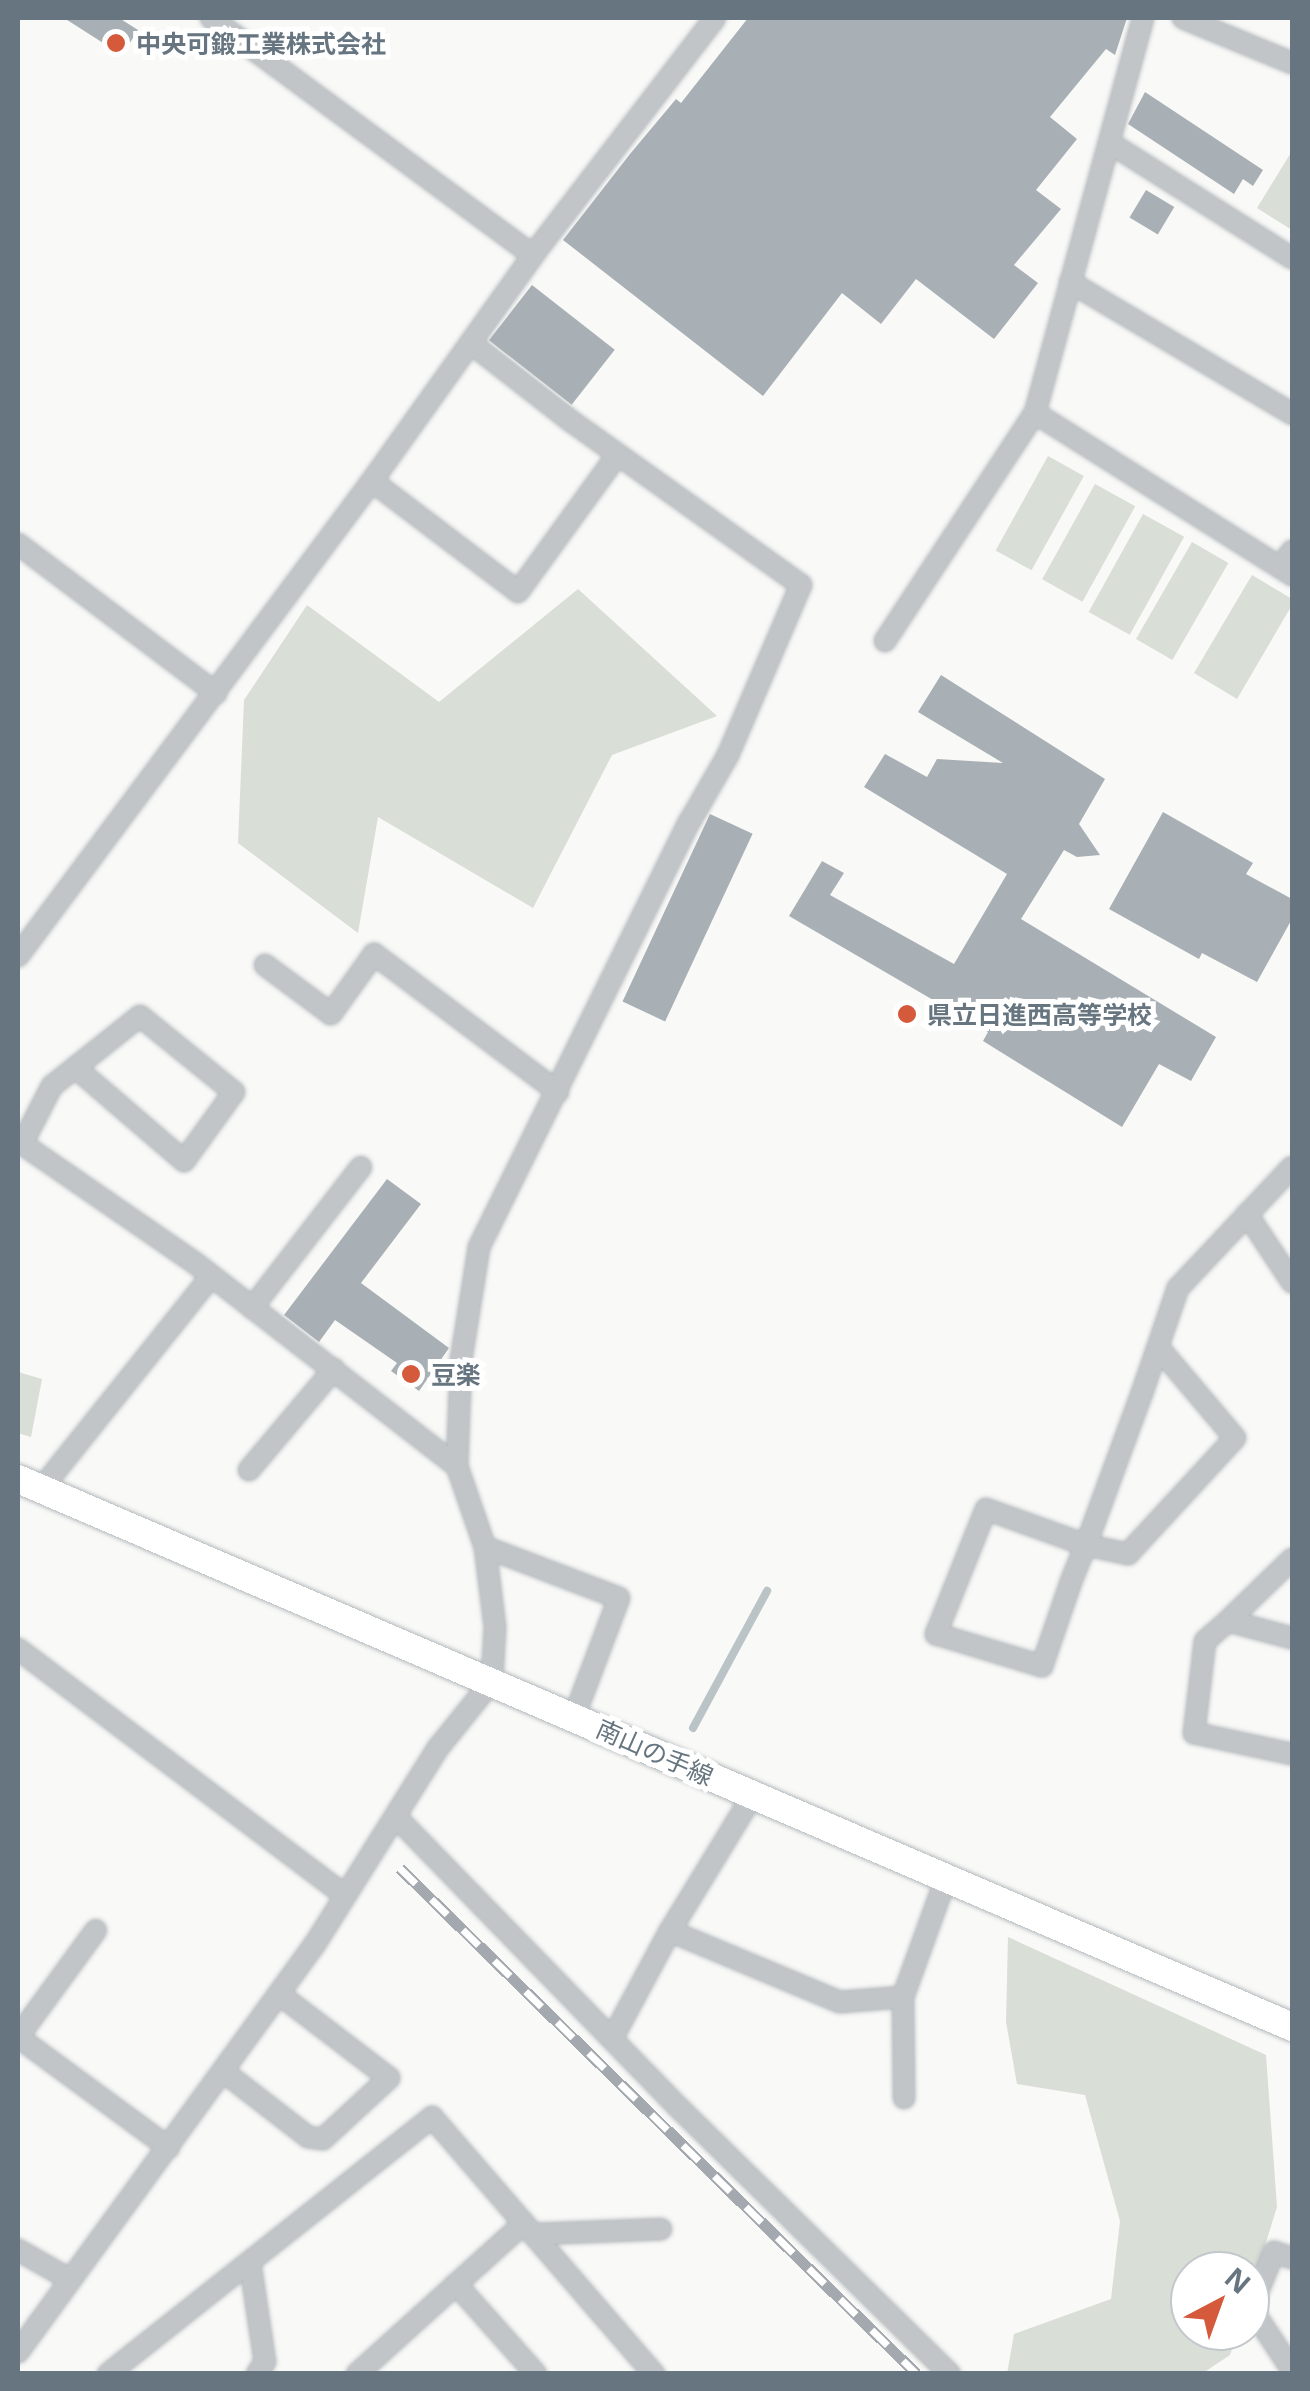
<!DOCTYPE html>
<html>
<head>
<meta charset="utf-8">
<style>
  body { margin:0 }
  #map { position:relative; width:1310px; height:2391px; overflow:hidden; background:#f9f9f7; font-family:"Open Sans","Noto Sans JP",sans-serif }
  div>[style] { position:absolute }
  .green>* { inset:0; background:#d9ded6; transform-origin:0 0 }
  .stream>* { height:8px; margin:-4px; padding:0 4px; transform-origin:4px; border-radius:4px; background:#bac4c7 }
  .building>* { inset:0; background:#a9b0b5; transform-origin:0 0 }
  .roads { filter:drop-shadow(0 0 2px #b3b9bd) drop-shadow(0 0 2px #b3b9bd) }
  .street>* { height:20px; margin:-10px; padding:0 10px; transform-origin:10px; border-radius:10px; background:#c1c5c8 }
  .secondary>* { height:28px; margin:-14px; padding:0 14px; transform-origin:14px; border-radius:14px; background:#fff }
  .rail>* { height:11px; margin-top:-5.5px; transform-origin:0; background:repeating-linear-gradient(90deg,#fff 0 22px,#a3a9ae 0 44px); box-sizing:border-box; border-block:2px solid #a3a9ae }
  .dots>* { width:28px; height:28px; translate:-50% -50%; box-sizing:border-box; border:5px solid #fff; border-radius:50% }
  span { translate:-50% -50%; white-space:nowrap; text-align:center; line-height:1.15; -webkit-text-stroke:10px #fff; paint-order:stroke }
  .poi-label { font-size:25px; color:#66757f; font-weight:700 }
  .left { translate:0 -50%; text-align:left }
  .street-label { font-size:25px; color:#66757f }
  .frame { position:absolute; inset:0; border:20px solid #66757f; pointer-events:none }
  .north { position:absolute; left:1170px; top:2251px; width:100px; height:100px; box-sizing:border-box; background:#fff; border:2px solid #c2c8cc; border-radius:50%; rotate:41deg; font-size:28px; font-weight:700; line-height:40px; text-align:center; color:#66757f }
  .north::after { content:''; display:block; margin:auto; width:35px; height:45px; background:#d5593b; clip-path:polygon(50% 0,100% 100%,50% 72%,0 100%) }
</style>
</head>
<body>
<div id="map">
  <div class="green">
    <div style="clip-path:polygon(1292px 151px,1292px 230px,1257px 208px)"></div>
    <div style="left:1048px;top:456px;width:41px;height:108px;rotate:29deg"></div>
    <div style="left:1095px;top:484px;width:46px;height:109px;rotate:29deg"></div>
    <div style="left:1143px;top:514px;width:47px;height:112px;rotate:29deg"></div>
    <div style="left:1192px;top:542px;width:42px;height:112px;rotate:30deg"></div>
    <div style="clip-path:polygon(1252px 575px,1292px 599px,1292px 605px,1237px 699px,1194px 673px)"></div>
    <div style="clip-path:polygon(578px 589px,717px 716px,612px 755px,533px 908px,378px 817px,358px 933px,238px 843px,244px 700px,307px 605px,439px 702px)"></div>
    <div style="clip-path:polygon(18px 1372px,42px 1379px,31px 1437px,18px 1433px)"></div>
    <div style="clip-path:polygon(1008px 1937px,1266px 2055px,1277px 2207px,1250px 2293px,1250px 2271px,1190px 2271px,1190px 2331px,1238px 2331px,1230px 2355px,1203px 2373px,1007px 2374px,1014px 2334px,1111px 2299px,1120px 2221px,1085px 2095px,1017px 2084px,1006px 2022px)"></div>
  </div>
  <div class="stream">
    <div style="left:693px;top:1728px;width:156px;rotate:-61.6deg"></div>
  </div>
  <div class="building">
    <div style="clip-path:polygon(64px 18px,119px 18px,138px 30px,122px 55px)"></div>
    <div style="clip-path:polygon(748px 18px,1127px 18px,1115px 55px,1106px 49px,1050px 117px,1077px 139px,1036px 190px,1061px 209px,1014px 265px,1038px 283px,994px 339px,916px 279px,881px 324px,842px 293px,763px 396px,563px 240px,630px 154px,676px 99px,681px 103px)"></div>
    <div style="clip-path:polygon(1145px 92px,1263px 170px,1253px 186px,1243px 179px,1234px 194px,1128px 124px)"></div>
    <div style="left:1146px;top:190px;width:33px;height:32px;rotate:31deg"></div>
    <div style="left:532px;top:285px;width:105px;height:70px;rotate:38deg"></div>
    <div style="clip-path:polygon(941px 675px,1105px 779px,1079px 824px,1100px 855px,1077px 857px,1064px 850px,1021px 919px,1216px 1037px,1191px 1081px,1159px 1064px,1122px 1127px,983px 1041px,988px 1032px,789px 916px,822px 861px,844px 873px,830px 895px,954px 964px,1007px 874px,864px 787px,885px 754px,927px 777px,937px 759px,1003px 763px,918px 712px)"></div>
    <div style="clip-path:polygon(1163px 812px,1253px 863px,1246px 874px,1292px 899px,1292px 919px,1257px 982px,1202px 953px,1199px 959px,1109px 909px)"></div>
    <div style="left:710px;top:814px;width:47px;height:207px;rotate:25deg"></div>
    <div style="clip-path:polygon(387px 1179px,421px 1204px,361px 1283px,449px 1348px,419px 1391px,391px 1371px,397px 1363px,335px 1320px,319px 1342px,284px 1315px)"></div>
  </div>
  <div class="roads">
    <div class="street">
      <div style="left:211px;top:18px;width:400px;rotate:36.4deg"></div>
      <div style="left:1183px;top:18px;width:118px;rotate:22.4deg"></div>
      <div style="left:1110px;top:143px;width:215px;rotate:32.3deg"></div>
      <div style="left:1070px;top:282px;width:258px;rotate:30.7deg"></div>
      <div style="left:1035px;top:413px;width:304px;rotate:32.2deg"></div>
      <div style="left:372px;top:481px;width:183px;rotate:37.2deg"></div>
      <div style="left:518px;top:592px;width:169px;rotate:-54.1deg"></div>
      <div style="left:18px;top:544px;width:248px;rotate:37deg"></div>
      <div style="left:1280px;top:567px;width:20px;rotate:-53deg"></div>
      <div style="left:885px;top:641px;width:273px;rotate:-56.7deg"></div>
      <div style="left:1035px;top:413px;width:409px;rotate:-74.7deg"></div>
      <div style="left:18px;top:956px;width:592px;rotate:-53.3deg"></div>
      <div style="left:372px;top:481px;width:277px;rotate:-54.5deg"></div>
      <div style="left:533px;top:255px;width:299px;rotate:-52.5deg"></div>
      <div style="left:265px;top:965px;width:82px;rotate:36.6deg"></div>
      <div style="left:331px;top:1014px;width:74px;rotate:-54.4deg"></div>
      <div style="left:374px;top:954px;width:230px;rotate:36.9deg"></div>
      <div style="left:18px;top:1141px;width:215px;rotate:34.6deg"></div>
      <div style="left:195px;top:1263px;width:331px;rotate:37.8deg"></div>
      <div style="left:22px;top:1144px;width:65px;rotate:-62.7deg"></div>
      <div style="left:52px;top:1086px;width:112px;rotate:-38.5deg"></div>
      <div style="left:140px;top:1016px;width:121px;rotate:39deg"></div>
      <div style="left:234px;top:1092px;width:85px;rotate:125.9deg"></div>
      <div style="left:184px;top:1161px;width:143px;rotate:-139.3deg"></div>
      <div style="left:1247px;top:1214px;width:82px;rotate:56.5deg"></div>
      <div style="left:252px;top:1308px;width:178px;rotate:-52.3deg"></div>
      <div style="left:1158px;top:1347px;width:119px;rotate:49.8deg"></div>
      <div style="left:1235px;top:1438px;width:158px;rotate:132.7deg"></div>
      <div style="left:1128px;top:1554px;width:43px;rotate:-167.9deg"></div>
      <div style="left:1086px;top:1545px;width:106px;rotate:-160.2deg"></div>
      <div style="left:986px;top:1509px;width:135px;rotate:111.8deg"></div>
      <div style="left:936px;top:1634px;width:111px;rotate:16.8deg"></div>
      <div style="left:1042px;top:1666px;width:92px;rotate:-71deg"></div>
      <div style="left:1072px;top:1579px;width:37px;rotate:-68deg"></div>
      <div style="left:1086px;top:1545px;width:162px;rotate:-69.8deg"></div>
      <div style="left:1142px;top:1393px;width:111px;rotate:-71.1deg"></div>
      <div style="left:1178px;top:1288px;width:166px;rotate:-46.7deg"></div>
      <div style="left:249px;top:1470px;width:132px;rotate:-49.9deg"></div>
      <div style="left:42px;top:1488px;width:271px;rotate:-51.4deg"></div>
      <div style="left:485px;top:1547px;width:143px;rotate:20.8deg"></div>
      <div style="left:619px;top:1598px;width:127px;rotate:110.7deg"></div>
      <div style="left:1228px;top:1621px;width:89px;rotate:-44.1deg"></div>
      <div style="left:1292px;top:1638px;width:66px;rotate:-165.1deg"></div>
      <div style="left:1228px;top:1621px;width:30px;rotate:139deg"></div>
      <div style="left:1205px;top:1641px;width:93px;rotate:96.8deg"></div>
      <div style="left:1194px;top:1733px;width:100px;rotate:12.1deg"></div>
      <div style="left:18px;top:1649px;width:407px;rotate:37deg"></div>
      <div style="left:397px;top:1818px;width:406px;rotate:45.8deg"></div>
      <div style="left:680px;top:2109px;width:378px;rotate:44.5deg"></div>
      <div style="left:670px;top:1931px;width:184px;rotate:22.7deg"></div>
      <div style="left:840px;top:2002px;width:63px;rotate:-4.5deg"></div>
      <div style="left:903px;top:1997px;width:127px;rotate:-70.1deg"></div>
      <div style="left:903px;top:1997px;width:101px;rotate:89.4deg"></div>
      <div style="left:18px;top:2037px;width:187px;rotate:36.3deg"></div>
      <div style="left:18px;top:2037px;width:132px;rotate:-53.9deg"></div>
      <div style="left:612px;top:2039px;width:123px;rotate:-61.8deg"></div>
      <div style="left:670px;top:1931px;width:159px;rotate:-58.6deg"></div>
      <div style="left:224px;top:2072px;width:106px;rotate:37.7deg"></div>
      <div style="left:308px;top:2137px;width:15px;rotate:8deg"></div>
      <div style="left:323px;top:2139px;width:90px;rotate:-42.7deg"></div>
      <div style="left:389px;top:2078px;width:138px;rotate:-142.6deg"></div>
      <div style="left:533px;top:2234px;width:128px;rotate:-2.2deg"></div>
      <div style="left:18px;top:2250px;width:59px;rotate:29.6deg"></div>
      <div style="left:1292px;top:2258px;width:19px;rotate:-162deg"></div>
      <div style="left:1274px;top:2252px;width:61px;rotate:112.3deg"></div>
      <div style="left:1251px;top:2308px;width:74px;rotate:56.5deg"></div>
      <div style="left:250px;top:2262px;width:101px;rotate:81.5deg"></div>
      <div style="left:265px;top:2362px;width:14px;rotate:124deg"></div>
      <div style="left:456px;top:2284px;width:120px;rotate:48.4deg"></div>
      <div style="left:18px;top:2352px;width:505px;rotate:-53.95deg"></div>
      <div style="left:315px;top:1944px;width:231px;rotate:-57.9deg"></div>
      <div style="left:438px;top:1748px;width:86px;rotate:-51.1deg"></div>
      <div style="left:492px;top:1681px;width:54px;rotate:-86.8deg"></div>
      <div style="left:495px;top:1627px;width:81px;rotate:-97.1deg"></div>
      <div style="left:485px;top:1547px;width:86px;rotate:-109.1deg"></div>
      <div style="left:457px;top:1466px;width:106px;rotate:-87.8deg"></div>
      <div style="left:461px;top:1360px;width:114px;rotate:-80.9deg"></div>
      <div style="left:479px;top:1247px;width:475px;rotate:-63.7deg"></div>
      <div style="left:690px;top:821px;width:76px;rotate:-60.1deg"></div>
      <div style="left:728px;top:755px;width:185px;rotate:-66.8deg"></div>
      <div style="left:801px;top:585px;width:287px;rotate:-144.5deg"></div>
      <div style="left:567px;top:418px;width:120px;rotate:-142.1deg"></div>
      <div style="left:108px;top:2374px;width:414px;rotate:-38.4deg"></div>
      <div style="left:432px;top:2117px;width:340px;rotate:49.2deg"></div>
      <div style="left:357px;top:2374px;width:225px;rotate:-42.1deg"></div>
    </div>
    <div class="secondary">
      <div style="left:18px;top:1479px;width:1387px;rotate:23.27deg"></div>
    </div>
  </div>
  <div class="rail">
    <div style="left:400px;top:1868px;width:723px;rotate:44.38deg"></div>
  </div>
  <div class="dots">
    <div style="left:116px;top:43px;background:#d5593b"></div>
    <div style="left:907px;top:1014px;background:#d5593b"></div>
    <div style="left:411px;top:1374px;background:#d5593b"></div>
  </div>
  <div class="poi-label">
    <span class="left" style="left:136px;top:43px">中央可鍛工業株式会社</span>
    <span class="left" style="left:927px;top:1014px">県立日進西高等学校</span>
    <span class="left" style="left:431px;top:1374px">豆楽</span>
  </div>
  <div class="street-label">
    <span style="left:655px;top:1752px;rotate:24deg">南山の手線</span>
  </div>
  <div class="frame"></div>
  <div class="north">N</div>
</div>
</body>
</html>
